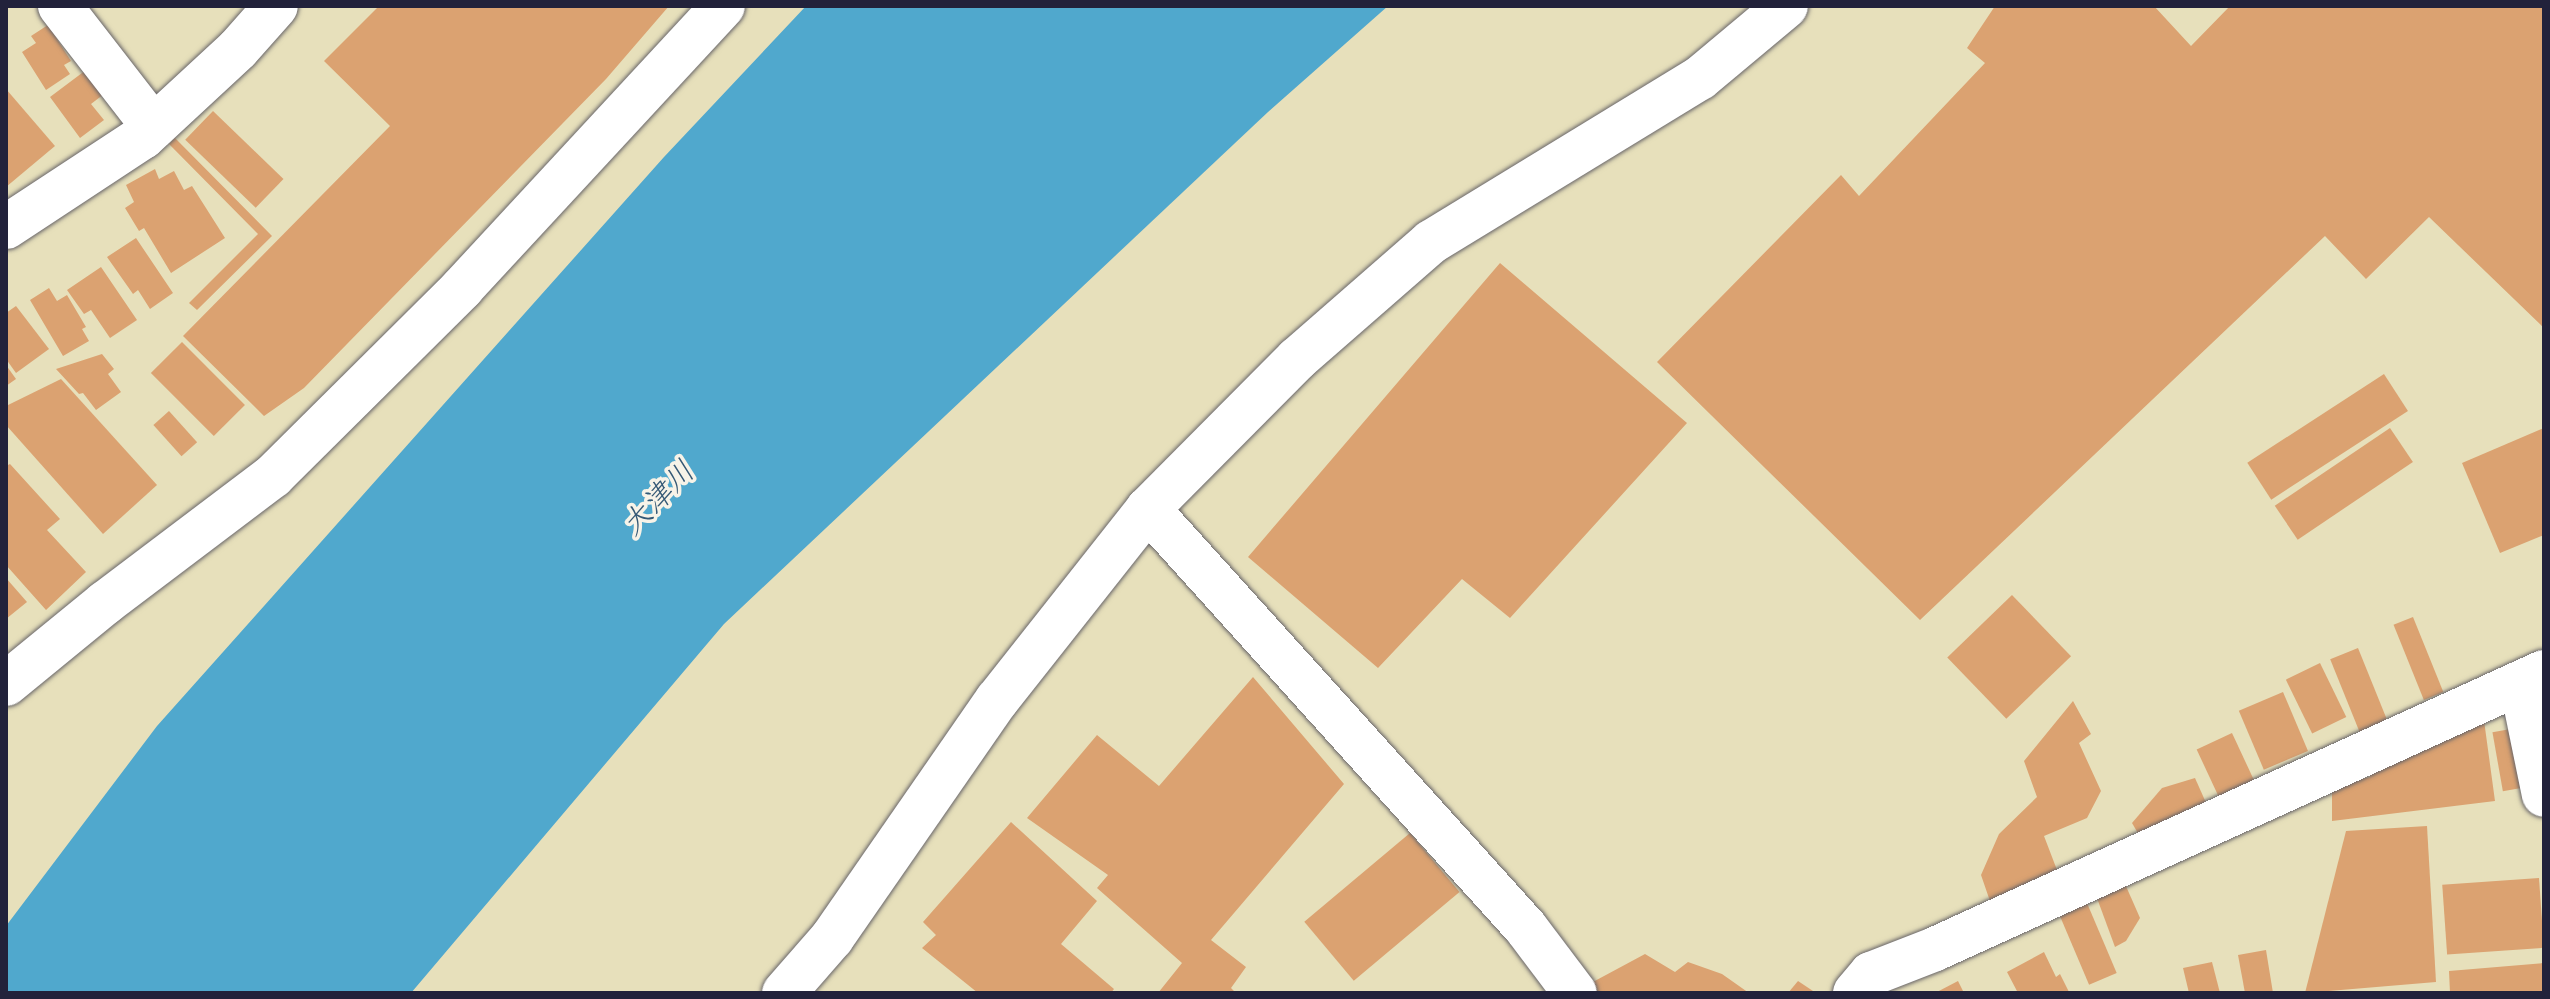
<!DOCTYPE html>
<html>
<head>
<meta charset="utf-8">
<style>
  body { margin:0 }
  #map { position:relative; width:2550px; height:999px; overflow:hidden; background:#e7e0bb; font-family:"Indie Flower","Klee One",sans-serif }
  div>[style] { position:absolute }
  .water>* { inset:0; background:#50a8cd }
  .building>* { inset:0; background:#dba271; transform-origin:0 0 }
  .roads { filter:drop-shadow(0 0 2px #676468) drop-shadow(0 0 2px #676468) }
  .street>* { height:44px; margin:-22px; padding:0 22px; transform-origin:22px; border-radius:22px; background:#fff }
  .secondary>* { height:44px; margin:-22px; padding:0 22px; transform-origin:22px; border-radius:22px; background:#fff }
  span { translate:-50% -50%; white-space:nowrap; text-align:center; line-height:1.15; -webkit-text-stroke:7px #f7f3e8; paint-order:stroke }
  .water-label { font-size:30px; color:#345875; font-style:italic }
  .frame { position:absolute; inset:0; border:8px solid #22223b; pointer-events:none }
</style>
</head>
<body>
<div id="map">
  <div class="water">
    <div style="clip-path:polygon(806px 6px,1388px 6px,1268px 112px,724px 624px,411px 993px,6px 993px,6px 926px,157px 726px,664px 157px)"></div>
  </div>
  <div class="building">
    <div style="clip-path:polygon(379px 6px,669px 6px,606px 79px,304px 388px,264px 416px,183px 336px,390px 126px,324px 61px)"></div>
    <div style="clip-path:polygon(1995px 6px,2154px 6px,2191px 46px,2230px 6px,2544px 6px,2544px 328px,2429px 217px,2366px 279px,2325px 236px,1920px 620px,1657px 362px,1841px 175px,1859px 196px,1985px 63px,1967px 48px)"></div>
    <div style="clip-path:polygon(48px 25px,71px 61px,64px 65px,70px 74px,46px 90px,22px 52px,36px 43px,31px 36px)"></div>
    <div style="clip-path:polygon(86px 70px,104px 94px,91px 104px,104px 120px,80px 138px,50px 97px)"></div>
    <div style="clip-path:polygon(6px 89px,55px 146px,6px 187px)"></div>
    <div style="left:213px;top:111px;width:98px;height:40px;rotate:44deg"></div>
    <div style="clip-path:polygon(175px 138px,272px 236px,197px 310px,189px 303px,258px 234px,169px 144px)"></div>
    <div style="clip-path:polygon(155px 169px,159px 179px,174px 171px,184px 190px,192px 186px,225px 238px,171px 273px,144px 228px,139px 231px,125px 208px,134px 202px,126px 185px)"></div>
    <div style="clip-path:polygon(136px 238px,173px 293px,150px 309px,138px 290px,133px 294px,107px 257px)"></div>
    <div style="clip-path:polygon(1500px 263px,1687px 423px,1510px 618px,1462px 579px,1378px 668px,1248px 557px)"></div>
    <div style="clip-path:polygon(101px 267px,137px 320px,110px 338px,91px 310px,84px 314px,67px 290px)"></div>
    <div style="clip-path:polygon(49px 288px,57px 301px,67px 295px,86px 327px,82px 329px,89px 341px,63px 356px,30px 300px)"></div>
    <div style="clip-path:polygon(16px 306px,49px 349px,16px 373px,6px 359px,6px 313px)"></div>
    <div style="left:182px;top:342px;width:89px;height:44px;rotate:45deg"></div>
    <div style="clip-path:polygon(102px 354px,114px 369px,108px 374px,121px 392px,96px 410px,83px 393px,79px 394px,56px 369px)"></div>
    <div style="clip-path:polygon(6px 365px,16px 379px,6px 386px)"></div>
    <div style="left:2384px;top:374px;width:44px;height:163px;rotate:57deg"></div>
    <div style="clip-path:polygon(61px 379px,157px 485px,103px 534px,6px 425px,6px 406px)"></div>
    <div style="left:169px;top:411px;width:42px;height:21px;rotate:48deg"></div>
    <div style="left:2390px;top:428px;width:41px;height:139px;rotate:56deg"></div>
    <div style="clip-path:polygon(2544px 428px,2544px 535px,2500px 553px,2462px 463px)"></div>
    <div style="clip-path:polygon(10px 464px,60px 519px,47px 530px,86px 572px,46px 610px,6px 565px,6px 466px)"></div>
    <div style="clip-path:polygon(6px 578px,27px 602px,6px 619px)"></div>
    <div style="left:2012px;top:595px;width:85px;height:90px;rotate:46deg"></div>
    <div style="left:2413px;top:617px;width:81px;height:21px;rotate:68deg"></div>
    <div style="left:2358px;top:648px;width:79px;height:30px;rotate:68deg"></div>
    <div style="left:2320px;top:663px;width:60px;height:38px;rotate:64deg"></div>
    <div style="clip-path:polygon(1253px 677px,1344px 784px,1211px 940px,1246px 967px,1231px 988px,1236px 993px,1158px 993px,1182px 963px,1097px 888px,1108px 875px,1027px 818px,1097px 735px,1159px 786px)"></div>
    <div style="left:2283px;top:692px;width:64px;height:48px;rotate:67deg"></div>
    <div style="clip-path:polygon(2073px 701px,2091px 734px,2079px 743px,2101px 791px,2087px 818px,2044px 836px,2057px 870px,1991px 904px,1981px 875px,1999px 834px,2037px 797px,2024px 761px)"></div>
    <div style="clip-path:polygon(2483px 713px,2495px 801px,2332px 821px,2332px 786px,2370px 777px,2371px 762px)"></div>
    <div style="left:2522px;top:727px;width:60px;height:30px;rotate:80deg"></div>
    <div style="left:2232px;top:733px;width:56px;height:39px;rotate:65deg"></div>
    <div style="clip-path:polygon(2195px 778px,2207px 805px,2139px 835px,2132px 823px,2162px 788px)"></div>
    <div style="clip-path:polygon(1011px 822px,1097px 901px,1061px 944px,1114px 989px,1111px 993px,978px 993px,922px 948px,936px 935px,923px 922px)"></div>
    <div style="clip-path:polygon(2427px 826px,2436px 982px,2305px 993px,2346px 831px)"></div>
    <div style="left:1410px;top:833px;width:77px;height:138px;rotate:50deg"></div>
    <div style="clip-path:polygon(2122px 877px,2140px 918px,2126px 941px,2115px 947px,2094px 890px)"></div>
    <div style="left:2539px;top:878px;width:70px;height:97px;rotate:86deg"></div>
    <div style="left:2087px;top:903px;width:76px;height:30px;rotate:67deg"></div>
    <div style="clip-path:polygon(2266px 950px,2273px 993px,2245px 993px,2238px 955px)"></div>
    <div style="clip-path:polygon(2044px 952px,2056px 977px,2060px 974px,2069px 992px,2018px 993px,2007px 972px)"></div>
    <div style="clip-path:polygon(1645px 954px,1675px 972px,1688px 962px,1722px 974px,1749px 993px,1599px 993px,1591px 983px)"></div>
    <div style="clip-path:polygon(2212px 962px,2220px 993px,2189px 993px,2183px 968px)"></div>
    <div style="clip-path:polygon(2544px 963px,2544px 993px,2450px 993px,2449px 971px)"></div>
    <div style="clip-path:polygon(1798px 981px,1816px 993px,1788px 993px)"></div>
    <div style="clip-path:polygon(1958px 981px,1964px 993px,1935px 993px)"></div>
  </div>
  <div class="roads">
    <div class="street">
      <div style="left:60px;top:6px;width:153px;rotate:52.2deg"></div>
      <div style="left:6px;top:227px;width:164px;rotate:-33.3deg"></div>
      <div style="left:143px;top:137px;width:129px;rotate:-42.8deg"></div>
      <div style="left:238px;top:49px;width:57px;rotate:-48.5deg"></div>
      <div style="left:1148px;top:509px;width:564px;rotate:47.94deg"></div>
      <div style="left:1526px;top:928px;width:81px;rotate:53deg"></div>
      <div style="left:2521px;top:683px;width:114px;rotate:78.4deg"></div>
      <div style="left:6px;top:684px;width:128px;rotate:-39.3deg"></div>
      <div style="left:105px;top:603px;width:211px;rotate:-37.1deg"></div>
      <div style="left:273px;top:476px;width:267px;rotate:-44.8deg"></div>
      <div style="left:462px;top:288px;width:384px;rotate:-47.2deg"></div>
      <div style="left:1855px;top:993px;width:25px;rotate:-50deg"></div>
      <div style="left:1871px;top:974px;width:69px;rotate:-21.3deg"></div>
      <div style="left:1935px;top:949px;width:669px;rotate:-24.46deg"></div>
    </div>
    <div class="secondary">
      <div style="left:784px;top:993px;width:73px;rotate:-48.9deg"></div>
      <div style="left:832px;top:938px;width:290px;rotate:-55.3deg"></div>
      <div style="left:997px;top:700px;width:243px;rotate:-51.7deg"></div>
      <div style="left:1148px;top:509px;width:211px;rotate:-45.2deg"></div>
      <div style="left:1297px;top:359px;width:178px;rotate:-41.1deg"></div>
      <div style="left:1431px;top:242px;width:315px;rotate:-31.4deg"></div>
      <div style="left:1700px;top:78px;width:112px;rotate:-39.9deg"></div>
    </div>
  </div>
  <div class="water-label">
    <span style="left:660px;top:500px;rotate:-46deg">大津川</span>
  </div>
  <div class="frame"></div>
</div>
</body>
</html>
